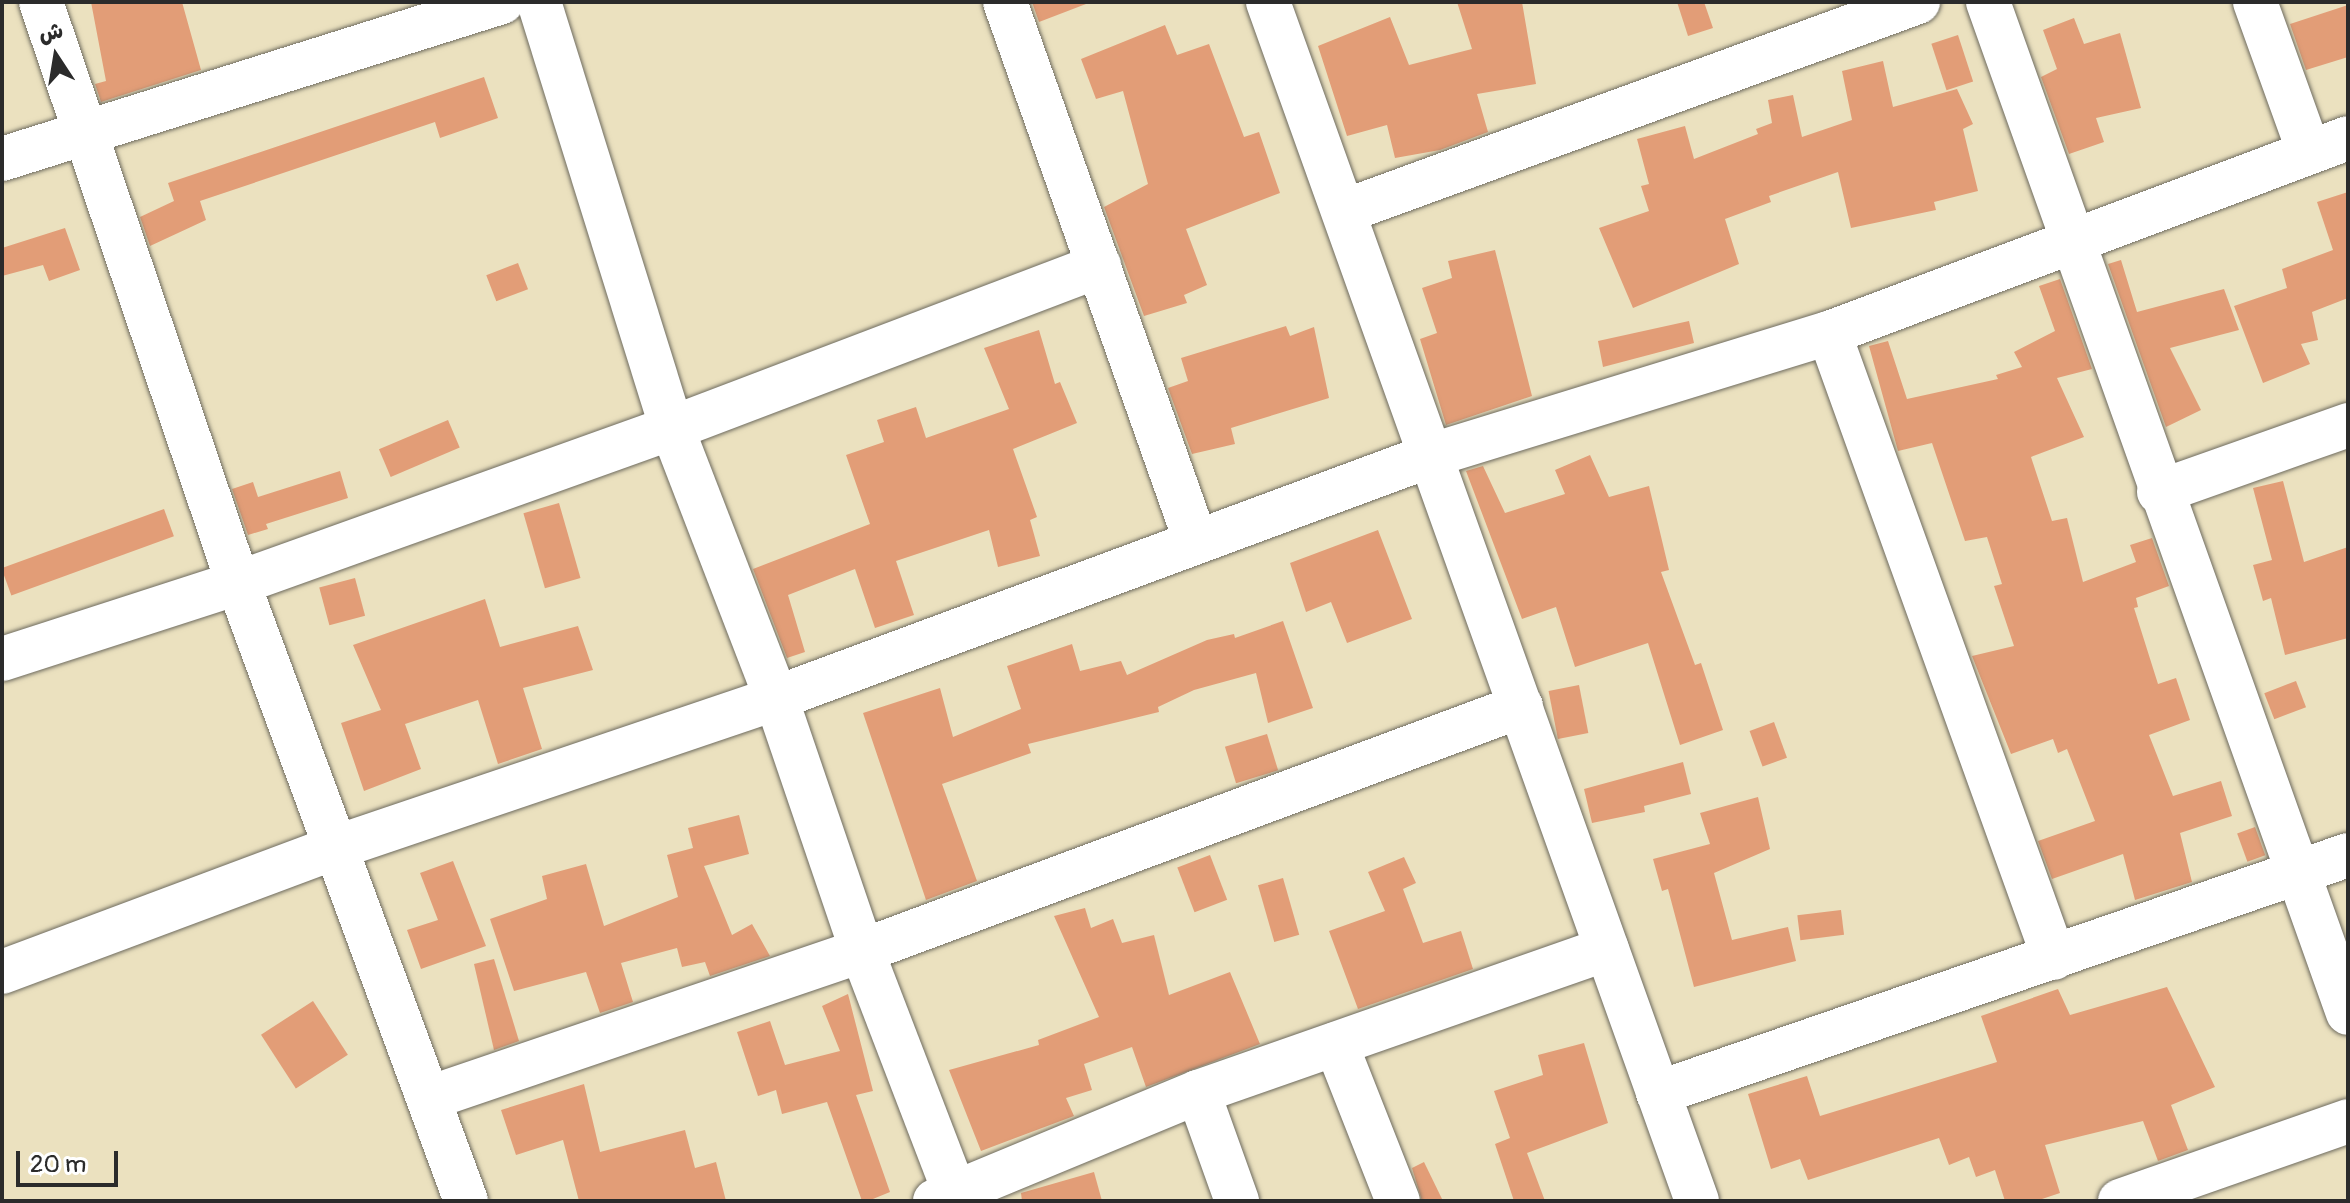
<!DOCTYPE html>
<html>
<head>
<meta charset="utf-8">
<style>
  body { margin:0 }
  #map { position:relative; width:2350px; height:1203px; overflow:hidden; background:#ebe1bf; font-family:Pangolin,"Playpen Sans Arabic",sans-serif }
  div>[style] { position:absolute }
  .building>* { inset:0; background:#e29d77; transform-origin:0 0 }
  .roads { filter:drop-shadow(0 0 2px #6e6b5f) drop-shadow(0 0 2px #6e6b5f) }
  .minor>* { height:44px; margin:-22px; padding:0 22px; transform-origin:22px; border-radius:22px; background:#fff }
  span { translate:-50% -50%; white-space:nowrap; text-align:center; line-height:1.15; -webkit-text-stroke:7px #fff; paint-order:stroke }
  .frame { position:absolute; inset:0; border:4px solid #2b2b2b; pointer-events:none }
  .north { position:absolute; left:16px; top:16px; width:80px; height:80px; -webkit-text-stroke:6px #fff; paint-order:stroke; rotate:348deg; font-size:22px; font-weight:700; line-height:32px; text-align:center; color:#2b2b2b }
  .north::after { content:''; display:block; margin:auto; width:28px; height:36px; background:#2b2b2b; clip-path:polygon(50% 0,100% 100%,50% 72%,0 100%) }
  .scale { position:absolute; left:16px; top:1151px; width:102px; height:36px; box-sizing:border-box; border:4px solid #2b2b2b; border-top:0; padding-left:10px; font-size:24px; line-height:28px; white-space:nowrap; color:#2b2b2b; -webkit-text-stroke:6px #fff; paint-order:stroke }
</style>
</head>
<body>
<div id="map">
  <div class="building">
    <div style="clip-path:polygon(91px 2px,182px 2px,201px 70px,101px 102px,95px 84px,106px 81px)"></div>
    <div style="clip-path:polygon(1032px 2px,1086px 2px,1086px 4px,1039px 22px)"></div>
    <div style="clip-path:polygon(1457px 2px,1522px 2px,1536px 84px,1477px 94px,1488px 132px,1440px 150px,1395px 158px,1387px 125px,1347px 136px,1318px 46px,1390px 17px,1409px 65px,1472px 49px)"></div>
    <div style="clip-path:polygon(1677px 2px,1704px 2px,1713px 28px,1688px 36px)"></div>
    <div style="clip-path:polygon(2348px 5px,2348px 57px,2306px 70px,2290px 24px)"></div>
    <div style="clip-path:polygon(2074px 18px,2084px 44px,2120px 33px,2141px 108px,2096px 118px,2104px 142px,2069px 154px,2041px 77px,2057px 69px,2043px 30px)"></div>
    <div style="clip-path:polygon(1165px 25px,1177px 55px,1209px 44px,1244px 137px,1259px 132px,1280px 193px,1186px 229px,1207px 285px,1184px 295px,1187px 303px,1144px 316px,1104px 207px,1148px 184px,1123px 91px,1096px 99px,1081px 59px)"></div>
    <div style="left:1958px;top:35px;width:49px;height:28px;rotate:72deg"></div>
    <div style="clip-path:polygon(1883px 61px,1893px 107px,1957px 89px,1973px 124px,1963px 129px,1978px 191px,1934px 202px,1936px 210px,1851px 228px,1838px 172px,1769px 196px,1771px 202px,1725px 219px,1739px 264px,1633px 308px,1599px 228px,1649px 211px,1641px 186px,1649px 184px,1637px 139px,1685px 126px,1694px 159px,1758px 134px,1756px 129px,1772px 123px,1768px 100px,1793px 95px,1802px 137px,1852px 120px,1842px 71px)"></div>
    <div style="clip-path:polygon(484px 77px,498px 118px,440px 138px,435px 122px,200px 201px,206px 220px,150px 246px,140px 217px,174px 201px,168px 183px)"></div>
    <div style="clip-path:polygon(2348px 192px,2348px 298px,2312px 312px,2318px 340px,2301px 344px,2310px 364px,2263px 383px,2234px 306px,2287px 288px,2282px 269px,2333px 250px,2317px 202px)"></div>
    <div style="clip-path:polygon(65px 228px,80px 270px,49px 281px,43px 265px,2px 276px,2px 248px)"></div>
    <div style="clip-path:polygon(1495px 250px,1532px 396px,1446px 425px,1420px 339px,1437px 333px,1422px 288px,1452px 278px,1448px 261px)"></div>
    <div style="clip-path:polygon(2121px 260px,2137px 312px,2224px 289px,2239px 330px,2170px 348px,2201px 410px,2166px 427px,2108px 264px)"></div>
    <div style="left:518px;top:263px;width:28px;height:34px;rotate:69deg"></div>
    <div style="clip-path:polygon(2060px 279px,2092px 369px,2057px 378px,2084px 437px,2031px 457px,2052px 521px,2067px 518px,2083px 582px,2136px 562px,2130px 545px,2152px 538px,2169px 586px,2136px 598px,2138px 607px,2134px 608px,2158px 684px,2176px 678px,2190px 720px,2149px 735px,2173px 796px,2221px 781px,2232px 816px,2180px 833px,2192px 882px,2135px 900px,2123px 854px,2052px 879px,2038px 841px,2095px 821px,2067px 749px,2058px 753px,2053px 739px,2011px 754px,1972px 656px,2014px 646px,1994px 586px,2002px 584px,1987px 537px,1965px 541px,1932px 443px,1898px 451px,1869px 346px,1888px 341px,1907px 399px,1998px 379px,1996px 375px,2022px 367px,2014px 352px,2055px 331px,2039px 286px)"></div>
    <div style="clip-path:polygon(1689px 321px,1694px 343px,1603px 367px,1598px 341px)"></div>
    <div style="clip-path:polygon(1286px 326px,1290px 336px,1314px 327px,1329px 398px,1231px 428px,1235px 444px,1192px 454px,1168px 388px,1188px 381px,1181px 358px)"></div>
    <div style="clip-path:polygon(1039px 330px,1055px 384px,1060px 382px,1077px 423px,1013px 449px,1037px 517px,1030px 520px,1040px 556px,998px 567px,989px 530px,896px 561px,914px 615px,875px 628px,855px 569px,788px 595px,805px 652px,787px 658px,753px 569px,870px 524px,846px 455px,884px 442px,877px 420px,916px 407px,926px 438px,1009px 409px,984px 348px)"></div>
    <div style="left:448px;top:420px;width:30px;height:75px;rotate:67deg"></div>
    <div style="clip-path:polygon(1590px 455px,1609px 497px,1649px 486px,1669px 570px,1661px 572px,1695px 665px,1701px 663px,1723px 730px,1680px 745px,1648px 643px,1575px 667px,1556px 607px,1522px 619px,1466px 471px,1483px 466px,1505px 513px,1565px 494px,1555px 470px)"></div>
    <div style="clip-path:polygon(340px 471px,348px 498px,266px 524px,268px 529px,248px 535px,232px 489px,253px 482px,258px 497px)"></div>
    <div style="clip-path:polygon(2283px 481px,2304px 562px,2348px 547px,2348px 638px,2285px 655px,2271px 598px,2263px 601px,2253px 565px,2272px 560px,2253px 488px)"></div>
    <div style="left:559px;top:503px;width:78px;height:37px;rotate:74deg"></div>
    <div style="left:164px;top:509px;width:29px;height:173px;rotate:70deg"></div>
    <div style="clip-path:polygon(1378px 530px,1412px 619px,1347px 643px,1331px 602px,1306px 612px,1290px 563px)"></div>
    <div style="left:355px;top:578px;width:39px;height:37px;rotate:75deg"></div>
    <div style="clip-path:polygon(485px 599px,500px 647px,578px 626px,593px 670px,523px 688px,542px 749px,498px 764px,478px 700px,405px 724px,421px 769px,364px 791px,341px 723px,381px 710px,353px 645px)"></div>
    <div style="clip-path:polygon(1283px 621px,1313px 708px,1268px 723px,1256px 673px,1194px 690px,1158px 707px,1159px 712px,1028px 744px,1031px 753px,942px 784px,977px 881px,926px 900px,863px 713px,940px 688px,953px 737px,1021px 709px,1007px 666px,1072px 644px,1080px 671px,1121px 661px,1127px 675px,1207px 640px,1234px 634px,1235px 638px)"></div>
    <div style="left:2296px;top:681px;width:28px;height:34px;rotate:69deg"></div>
    <div style="left:1579px;top:685px;width:49px;height:31px;rotate:79deg"></div>
    <div style="left:1774px;top:722px;width:38px;height:26px;rotate:70deg"></div>
    <div style="left:1267px;top:734px;width:38px;height:44px;rotate:73deg"></div>
    <div style="clip-path:polygon(1683px 762px,1691px 794px,1644px 806px,1645px 812px,1592px 823px,1584px 789px)"></div>
    <div style="clip-path:polygon(1758px 797px,1770px 849px,1714px 873px,1732px 940px,1788px 927px,1796px 961px,1694px 987px,1668px 889px,1662px 891px,1653px 859px,1710px 844px,1700px 813px)"></div>
    <div style="clip-path:polygon(739px 815px,749px 854px,704px 866px,732px 935px,752px 924px,770px 956px,710px 976px,705px 962px,682px 967px,677px 948px,621px 963px,633px 1002px,600px 1013px,586px 972px,514px 991px,490px 919px,547px 899px,542px 876px,586px 864px,604px 926px,678px 897px,667px 855px,693px 848px,688px 828px)"></div>
    <div style="left:2255px;top:827px;width:30px;height:19px;rotate:70deg"></div>
    <div style="left:1210px;top:855px;width:48px;height:35px;rotate:69deg"></div>
    <div style="clip-path:polygon(1404px 857px,1416px 883px,1403px 889px,1423px 943px,1461px 931px,1473px 969px,1358px 1009px,1329px 931px,1385px 911px,1368px 872px)"></div>
    <div style="clip-path:polygon(453px 861px,486px 946px,421px 969px,407px 930px,438px 920px,420px 873px)"></div>
    <div style="left:1283px;top:878px;width:59px;height:26px;rotate:74deg"></div>
    <div style="clip-path:polygon(1085px 908px,1091px 928px,1113px 919px,1122px 943px,1154px 935px,1169px 995px,1230px 972px,1260px 1044px,1146px 1087px,1132px 1047px,1084px 1064px,1092px 1090px,1066px 1098px,1074px 1116px,981px 1151px,949px 1070px,1039px 1045px,1038px 1040px,1099px 1017px,1054px 916px)"></div>
    <div style="left:1841px;top:910px;width:25px;height:44px;rotate:83deg"></div>
    <div style="clip-path:polygon(494px 959px,519px 1041px,494px 1050px,474px 964px)"></div>
    <div style="clip-path:polygon(2167px 987px,2215px 1087px,2171px 1105px,2188px 1150px,2158px 1161px,2143px 1121px,2045px 1145px,2060px 1193px,2036px 1201px,2005px 1201px,1995px 1170px,1976px 1177px,1969px 1157px,1949px 1165px,1939px 1138px,1808px 1180px,1800px 1159px,1771px 1169px,1748px 1094px,1807px 1076px,1820px 1116px,1997px 1062px,1981px 1016px,2058px 989px,2070px 1015px)"></div>
    <div style="clip-path:polygon(848px 994px,873px 1091px,856px 1095px,890px 1192px,868px 1201px,862px 1201px,827px 1102px,782px 1114px,776px 1090px,758px 1096px,737px 1032px,770px 1021px,785px 1065px,840px 1051px,822px 1006px)"></div>
    <div style="left:313px;top:1001px;width:64px;height:62px;rotate:57deg"></div>
    <div style="clip-path:polygon(1584px 1043px,1608px 1123px,1527px 1153px,1545px 1201px,1514px 1201px,1495px 1144px,1510px 1138px,1494px 1091px,1543px 1075px,1538px 1055px)"></div>
    <div style="clip-path:polygon(584px 1084px,600px 1152px,685px 1130px,695px 1168px,716px 1162px,726px 1201px,579px 1201px,563px 1140px,516px 1155px,501px 1110px)"></div>
    <div style="clip-path:polygon(1424px 1162px,1443px 1201px,1422px 1201px,1412px 1168px)"></div>
    <div style="clip-path:polygon(1094px 1172px,1102px 1201px,1022px 1201px,1021px 1193px)"></div>
  </div>
  <div class="roads">
    <div class="minor">
      <div style="left:41px;top:2px;width:613px;rotate:71.27deg"></div>
      <div style="left:238px;top:583px;width:659px;rotate:69.75deg"></div>
      <div style="left:539px;top:2px;width:446px;rotate:72.7deg"></div>
      <div style="left:672px;top:428px;width:289px;rotate:68.9deg"></div>
      <div style="left:776px;top:698px;width:267px;rotate:71.2deg"></div>
      <div style="left:862px;top:951px;width:268px;rotate:69deg"></div>
      <div style="left:1005px;top:2px;width:570px;rotate:70.52deg"></div>
      <div style="left:1268px;top:2px;width:1273px;rotate:70.31deg"></div>
      <div style="left:1988px;top:2px;width:1073px;rotate:70.4deg"></div>
      <div style="left:2255px;top:2px;width:159px;rotate:70.2deg"></div>
      <div style="left:2px;top:159px;width:524px;rotate:-17.43deg"></div>
      <div style="left:1345px;top:211px;width:610px;rotate:-20.04deg"></div>
      <div style="left:1829px;top:333px;width:664px;rotate:70.2deg"></div>
      <div style="left:2159px;top:492px;width:201px;rotate:-19.5deg"></div>
      <div style="left:2px;top:659px;width:248px;rotate:-17.9deg"></div>
      <div style="left:238px;top:583px;width:461px;rotate:-19.7deg"></div>
      <div style="left:672px;top:428px;width:457px;rotate:-20.8deg"></div>
      <div style="left:2px;top:972px;width:354px;rotate:-20.5deg"></div>
      <div style="left:334px;top:848px;width:467px;rotate:-18.7deg"></div>
      <div style="left:776px;top:698px;width:700px;rotate:-20.33deg"></div>
      <div style="left:1432px;top:455px;width:415px;rotate:-17.1deg"></div>
      <div style="left:1829px;top:333px;width:554px;rotate:-20.59deg"></div>
      <div style="left:1336px;top:1044px;width:169px;rotate:68.5deg"></div>
      <div style="left:1198px;top:1092px;width:116px;rotate:70.3deg"></div>
      <div style="left:1658px;top:1093px;width:730px;rotate:-19.03deg"></div>
      <div style="left:429px;top:1098px;width:457px;rotate:-18.8deg"></div>
      <div style="left:862px;top:951px;width:703px;rotate:-20.39deg"></div>
      <div style="left:935px;top:1201px;width:285px;rotate:-22.5deg"></div>
      <div style="left:1198px;top:1092px;width:433px;rotate:-19.3deg"></div>
      <div style="left:2120px;top:1201px;width:242px;rotate:-19.3deg"></div>
    </div>
  </div>
  <div class="frame"></div>
  <div class="north">ش</div>
  <div class="scale">20 m</div>
</div>
</body>
</html>
